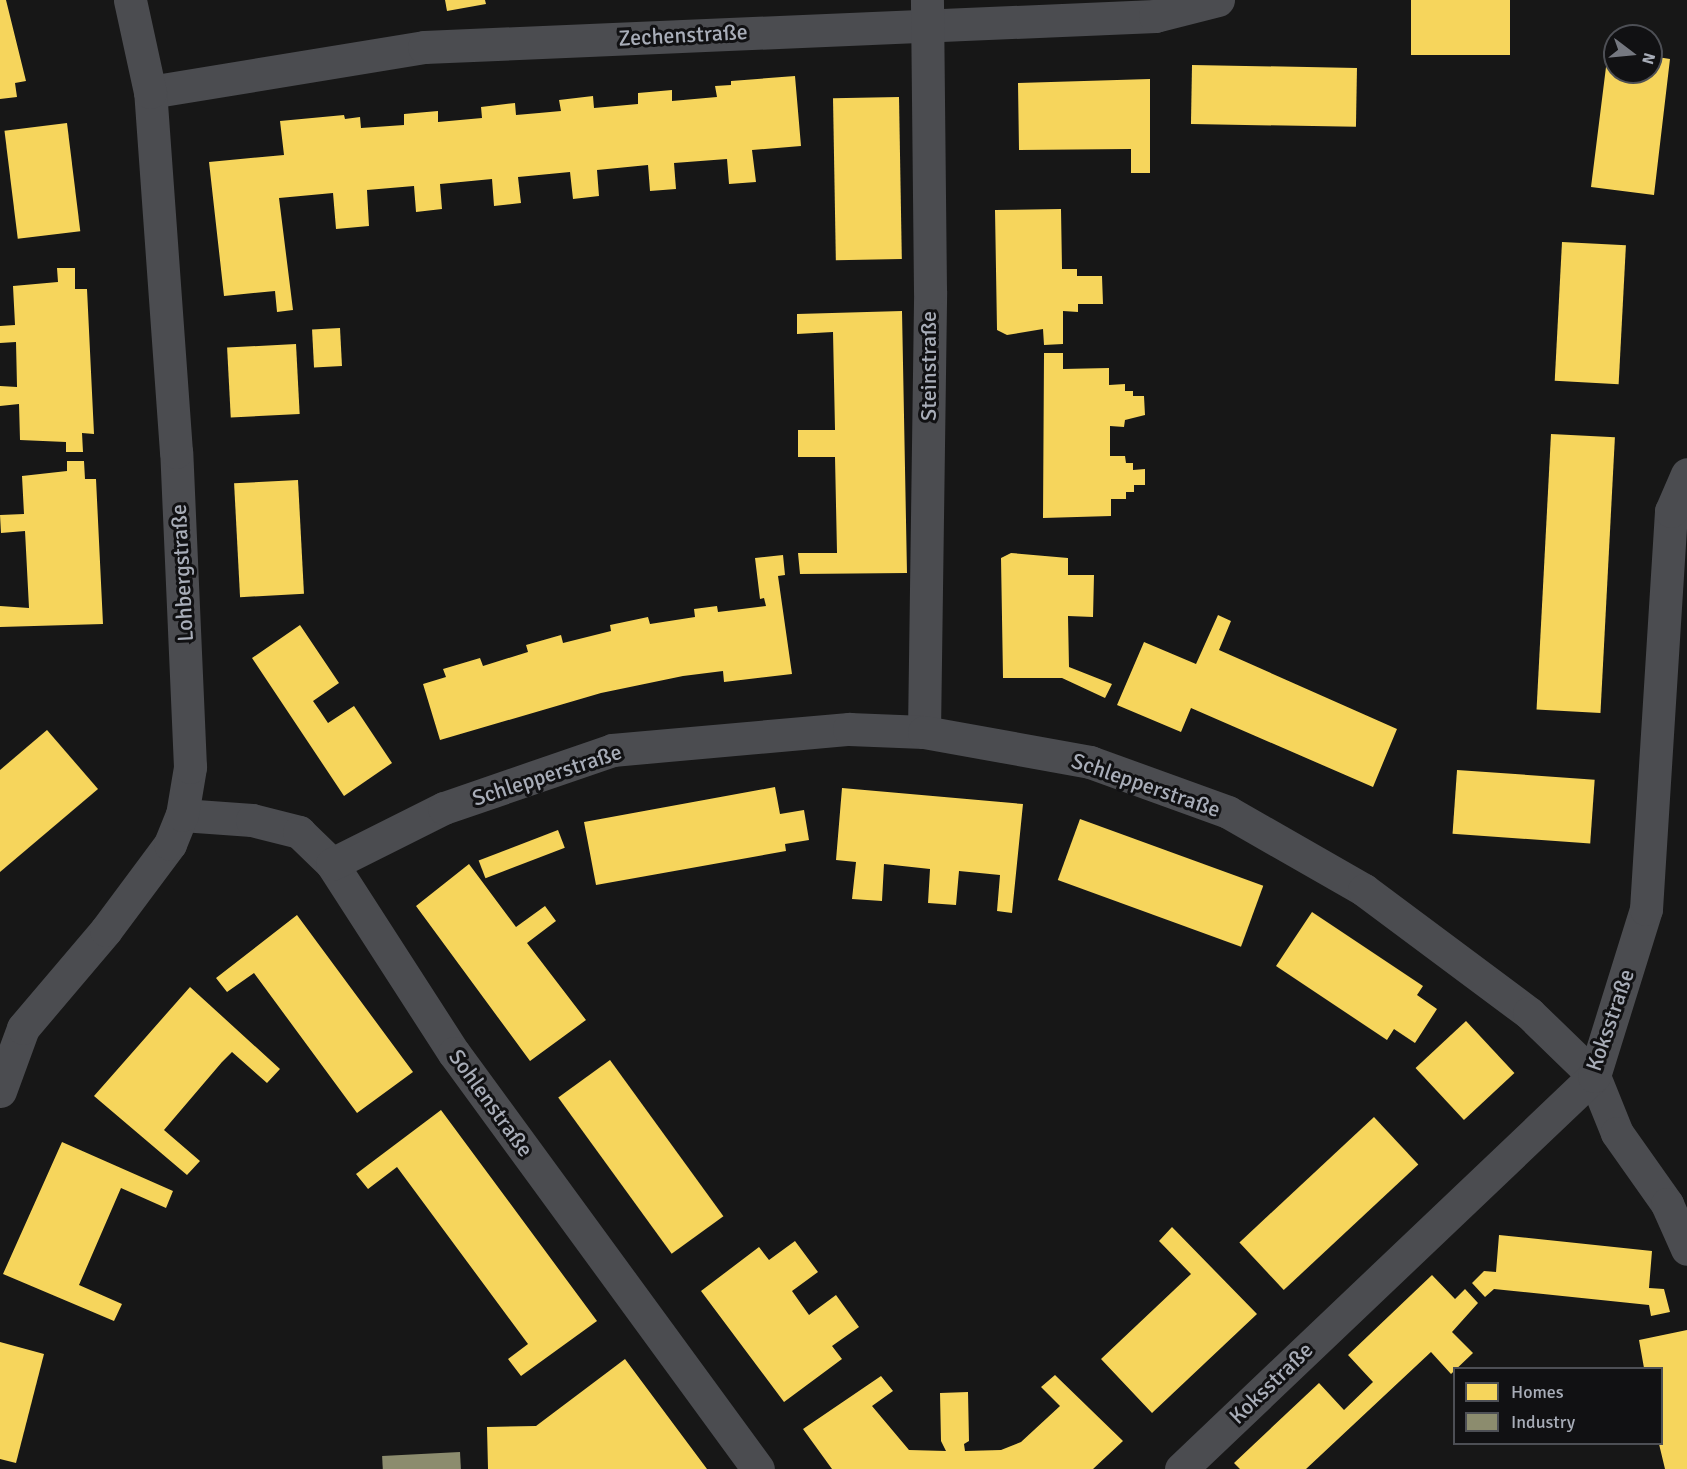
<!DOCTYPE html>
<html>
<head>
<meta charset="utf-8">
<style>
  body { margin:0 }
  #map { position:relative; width:1687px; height:1469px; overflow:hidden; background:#171717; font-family:Signika,sans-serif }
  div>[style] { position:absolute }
  .homes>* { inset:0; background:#f6d55c; transform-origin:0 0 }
  .industry>* { inset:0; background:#8c8c6e; transform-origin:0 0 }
  .minor>* { height:33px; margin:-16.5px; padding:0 16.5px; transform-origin:16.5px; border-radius:16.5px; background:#4b4c50 }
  span { translate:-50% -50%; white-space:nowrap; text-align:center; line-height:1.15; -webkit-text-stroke:6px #111113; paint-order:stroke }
  .street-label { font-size:22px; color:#a8adb8 }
  .legend { position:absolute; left:1453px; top:1367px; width:210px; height:78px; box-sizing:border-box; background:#111113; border:2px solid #4d4f55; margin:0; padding:8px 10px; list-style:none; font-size:18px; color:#a8adb8 }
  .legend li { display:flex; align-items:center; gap:12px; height:30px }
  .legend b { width:30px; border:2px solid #4d4f55 }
  .north { position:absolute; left:1603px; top:24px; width:60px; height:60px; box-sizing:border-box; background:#111113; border:2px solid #4d4f55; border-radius:50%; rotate:106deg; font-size:16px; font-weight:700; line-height:24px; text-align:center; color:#a8adb8 }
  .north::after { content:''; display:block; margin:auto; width:21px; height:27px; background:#757880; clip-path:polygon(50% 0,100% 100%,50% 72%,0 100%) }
</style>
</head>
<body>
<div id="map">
  <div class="homes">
    <div style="clip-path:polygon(0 0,6px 0,26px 81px,15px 83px,17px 97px,0 99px)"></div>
    <div style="clip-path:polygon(445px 0,485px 0,486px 4px,447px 11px)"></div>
    <div style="left:1411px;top:0;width:99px;height:55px"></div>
    <div style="clip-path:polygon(1608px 51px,1615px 52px,1615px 72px,1651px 72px,1651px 56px,1670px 59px,1654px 195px,1591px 187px)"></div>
    <div style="left:1192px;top:65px;width:165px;height:59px;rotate:1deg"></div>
    <div style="clip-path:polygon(795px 76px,801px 146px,752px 150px,756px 182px,729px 184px,727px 159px,674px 163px,676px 189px,650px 191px,648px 165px,597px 170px,599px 196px,573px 199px,570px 172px,518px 177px,521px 203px,494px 206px,492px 179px,440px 184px,442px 209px,416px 212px,414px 186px,367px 190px,369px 226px,336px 229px,333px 193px,279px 198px,293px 310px,277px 312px,275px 291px,224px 296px,209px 162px,284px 155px,280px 121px,344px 115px,345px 119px,360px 117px,361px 128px,404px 125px,404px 114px,438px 111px,438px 122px,482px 118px,481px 107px,515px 103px,516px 115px,539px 113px,561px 111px,559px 100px,593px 96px,594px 108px,638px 104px,638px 93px,672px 90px,672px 101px,717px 97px,715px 86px,731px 85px,731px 81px)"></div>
    <div style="clip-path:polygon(1150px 79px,1150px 173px,1131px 173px,1131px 149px,1019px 150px,1018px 83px)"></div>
    <div style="left:899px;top:97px;width:162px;height:66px;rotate:89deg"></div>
    <div style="left:67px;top:123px;width:109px;height:63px;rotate:83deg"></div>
    <div style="clip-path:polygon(1061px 209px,1062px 269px,1077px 269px,1077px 276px,1102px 276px,1103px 304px,1078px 304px,1078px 312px,1063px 311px,1063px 344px,1044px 345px,1043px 329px,1007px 335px,997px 330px,995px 210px)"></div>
    <div style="left:1562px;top:242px;width:64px;height:139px;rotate:3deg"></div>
    <div style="clip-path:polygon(57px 268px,75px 268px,75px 289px,87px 289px,94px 434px,82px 433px,83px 452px,66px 452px,66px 442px,20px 440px,19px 404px,0 406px,0 386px,17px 387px,16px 342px,0 343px,0 326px,15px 325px,13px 286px,58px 282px)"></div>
    <div style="clip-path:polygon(902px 311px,907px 573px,800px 574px,798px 553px,837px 553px,835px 457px,798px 457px,798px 430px,835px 430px,833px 332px,797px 334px,797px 314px)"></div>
    <div style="left:340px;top:328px;width:38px;height:28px;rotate:87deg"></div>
    <div style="left:296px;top:344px;width:70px;height:69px;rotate:87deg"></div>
    <div style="clip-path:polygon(1044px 353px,1063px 353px,1063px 369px,1109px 368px,1109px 385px,1125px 384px,1125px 391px,1133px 391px,1133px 396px,1144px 396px,1145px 415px,1125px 420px,1124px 427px,1110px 426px,1110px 456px,1125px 456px,1126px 463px,1133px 463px,1133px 470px,1145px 469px,1145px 485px,1134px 485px,1134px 492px,1126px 492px,1126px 499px,1111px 499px,1111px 516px,1043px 518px)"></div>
    <div style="left:1551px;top:434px;width:64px;height:276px;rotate:3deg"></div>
    <div style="clip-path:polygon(67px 461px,84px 461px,85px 479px,96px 479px,103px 624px,0 627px,0 606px,29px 608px,25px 531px,1px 533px,0 515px,24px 514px,22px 476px,67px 471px)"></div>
    <div style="left:298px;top:480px;width:114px;height:64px;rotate:87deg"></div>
    <div style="clip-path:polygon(1011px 553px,1068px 558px,1068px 575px,1094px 575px,1093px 617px,1068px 616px,1069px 667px,1112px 684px,1105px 698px,1062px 678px,1003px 678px,1001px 558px)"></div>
    <div style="clip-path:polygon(783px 555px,785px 575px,778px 576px,792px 674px,724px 682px,723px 671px,683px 676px,601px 693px,440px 740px,423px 684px,446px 677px,443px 669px,480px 658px,483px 666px,528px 652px,526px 645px,561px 635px,563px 643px,611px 631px,610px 625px,648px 617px,650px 624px,695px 617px,694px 609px,717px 606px,718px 612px,766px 606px,764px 598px,760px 599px,755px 558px)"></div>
    <div style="clip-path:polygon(1218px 615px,1231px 621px,1219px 650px,1397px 729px,1373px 787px,1191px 708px,1181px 732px,1117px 705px,1144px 642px,1196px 664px)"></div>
    <div style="clip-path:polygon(300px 625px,339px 683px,313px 701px,320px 711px,328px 723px,354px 706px,392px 763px,344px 796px,252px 658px)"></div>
    <div style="clip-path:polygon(47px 730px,98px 789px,0 872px,0 770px)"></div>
    <div style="left:1457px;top:770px;width:138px;height:64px;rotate:4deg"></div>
    <div style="clip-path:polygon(775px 787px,780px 814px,804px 810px,809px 840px,785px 844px,786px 851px,596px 885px,584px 822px)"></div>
    <div style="clip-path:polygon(842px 788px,1023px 804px,1012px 913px,997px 911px,1000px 875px,959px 871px,956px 905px,928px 903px,930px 869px,884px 864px,882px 901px,852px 899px,856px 862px,836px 860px)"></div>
    <div style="left:1080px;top:819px;width:195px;height:65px;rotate:20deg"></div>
    <div style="left:558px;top:830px;width:19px;height:85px;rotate:69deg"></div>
    <div style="clip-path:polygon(469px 864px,516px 927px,545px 906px,556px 921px,527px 943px,586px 1020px,530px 1061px,416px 906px)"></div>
    <div style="clip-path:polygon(1312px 912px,1423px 986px,1417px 995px,1437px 1009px,1415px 1043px,1394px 1029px,1387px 1040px,1276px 966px)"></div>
    <div style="clip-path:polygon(297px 915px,413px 1072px,357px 1113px,254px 973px,227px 992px,216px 978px)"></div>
    <div style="clip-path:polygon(190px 987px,280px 1069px,267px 1083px,232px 1052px,222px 1062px,164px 1130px,200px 1161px,187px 1175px,94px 1096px)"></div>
    <div style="left:1466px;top:1021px;width:71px;height:69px;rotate:47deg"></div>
    <div style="left:610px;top:1060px;width:193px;height:64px;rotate:54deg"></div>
    <div style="clip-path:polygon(441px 1110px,597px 1321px,521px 1376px,508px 1359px,528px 1344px,397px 1167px,368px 1189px,356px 1174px)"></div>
    <div style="left:1374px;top:1117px;width:65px;height:184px;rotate:47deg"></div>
    <div style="clip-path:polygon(62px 1142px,173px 1191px,166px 1208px,121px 1188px,79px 1285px,122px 1304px,114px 1321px,3px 1274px)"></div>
    <div style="clip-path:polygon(1172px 1227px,1257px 1314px,1152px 1413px,1101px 1359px,1191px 1274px,1159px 1241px)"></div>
    <div style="clip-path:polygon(1499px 1235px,1652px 1251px,1649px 1288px,1664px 1289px,1670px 1312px,1651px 1316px,1649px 1305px,1494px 1289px,1485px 1297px,1472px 1283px,1484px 1271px,1496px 1272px)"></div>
    <div style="clip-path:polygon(795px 1241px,818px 1272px,792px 1291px,809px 1315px,836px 1295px,859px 1327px,832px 1346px,842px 1359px,784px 1402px,701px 1291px,759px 1247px,769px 1260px)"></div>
    <div style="clip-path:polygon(1432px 1275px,1455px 1299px,1465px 1289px,1478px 1303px,1452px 1332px,1473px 1353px,1451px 1374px,1431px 1352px,1306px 1469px,1240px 1469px,1234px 1463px,1319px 1383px,1344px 1410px,1373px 1382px,1348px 1355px)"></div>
    <div style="clip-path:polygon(1687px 1330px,1687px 1469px,1665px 1469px,1659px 1444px,1662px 1368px,1644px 1368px,1639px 1340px)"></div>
    <div style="clip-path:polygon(0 1342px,44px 1354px,16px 1463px,0 1459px)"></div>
    <div style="clip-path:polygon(625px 1359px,707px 1469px,488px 1469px,487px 1427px,536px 1426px)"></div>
    <div style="clip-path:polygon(1055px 1375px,1123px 1441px,1093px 1469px,832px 1469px,803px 1429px,881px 1376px,893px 1391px,872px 1406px,909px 1450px,946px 1451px,941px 1441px,940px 1393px,968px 1392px,969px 1441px,964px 1444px,965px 1451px,1001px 1450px,1021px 1442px,1060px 1406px,1041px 1387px)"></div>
  </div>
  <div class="industry">
    <div style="left:460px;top:1452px;width:17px;height:78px;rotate:87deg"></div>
  </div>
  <div class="minor">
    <div style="left:150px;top:92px;width:278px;rotate:-9.3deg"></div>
    <div style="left:424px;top:47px;width:732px;rotate:-2.43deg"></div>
    <div style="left:1155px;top:16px;width:65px;rotate:-14.3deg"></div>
    <div style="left:924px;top:732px;width:441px;rotate:-89.2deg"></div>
    <div style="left:930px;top:291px;width:291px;rotate:-90.6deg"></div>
    <div style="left:182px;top:815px;width:70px;rotate:4.1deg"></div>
    <div style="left:252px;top:820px;width:49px;rotate:14.3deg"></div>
    <div style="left:299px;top:832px;width:46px;rotate:44.1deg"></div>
    <div style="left:332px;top:864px;width:225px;rotate:57.2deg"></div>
    <div style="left:454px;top:1053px;width:515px;rotate:53.84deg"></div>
    <div style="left:332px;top:864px;width:125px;rotate:-26.6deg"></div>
    <div style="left:444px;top:808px;width:178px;rotate:-19deg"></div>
    <div style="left:612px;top:750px;width:238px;rotate:-5.1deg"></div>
    <div style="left:849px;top:729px;width:75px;rotate:2.3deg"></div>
    <div style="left:924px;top:732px;width:169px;rotate:10.2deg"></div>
    <div style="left:1090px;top:762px;width:147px;rotate:19.9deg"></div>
    <div style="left:1228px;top:812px;width:157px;rotate:29.8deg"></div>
    <div style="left:1364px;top:890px;width:206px;rotate:36.7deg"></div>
    <div style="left:1529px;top:1013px;width:91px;rotate:44.1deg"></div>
    <div style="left:1594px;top:1076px;width:61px;rotate:68deg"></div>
    <div style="left:1617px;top:1133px;width:87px;rotate:54.8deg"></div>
    <div style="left:1667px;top:1204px;width:49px;rotate:66deg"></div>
    <div style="left:0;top:1091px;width:67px;rotate:-69.9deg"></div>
    <div style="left:23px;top:1028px;width:128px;rotate:-49.7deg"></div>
    <div style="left:106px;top:930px;width:107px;rotate:-53.3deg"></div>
    <div style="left:170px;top:844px;width:31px;rotate:-68deg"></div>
    <div style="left:182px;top:815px;width:49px;rotate:-80.5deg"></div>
    <div style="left:190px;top:767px;width:315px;rotate:-92.5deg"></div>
    <div style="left:176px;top:452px;width:361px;rotate:-94.1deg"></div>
    <div style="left:150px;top:92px;width:94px;rotate:-102.3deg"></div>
    <div style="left:1181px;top:1469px;width:570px;rotate:-43.58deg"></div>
    <div style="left:1594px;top:1076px;width:175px;rotate:-72.7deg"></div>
    <div style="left:1646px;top:909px;width:399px;rotate:-86.4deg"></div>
    <div style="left:1671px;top:511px;width:40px;rotate:-66.6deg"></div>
  </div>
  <div class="street-label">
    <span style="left:683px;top:35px;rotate:-3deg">Zechenstraße</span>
    <span style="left:929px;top:366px;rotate:-90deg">Steinstraße</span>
    <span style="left:182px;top:573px;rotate:-93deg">Lohbergstraße</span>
    <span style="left:547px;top:775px;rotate:-18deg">Schlepperstraße</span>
    <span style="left:1146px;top:785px;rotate:19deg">Schlepperstraße</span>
    <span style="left:1610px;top:1020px;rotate:-71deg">Koksstraße</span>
    <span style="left:491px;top:1103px;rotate:54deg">Sohlenstraße</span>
    <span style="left:1271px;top:1383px;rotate:-44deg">Koksstraße</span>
  </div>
  <ul class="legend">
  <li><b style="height:16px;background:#f6d55c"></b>Homes</li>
  <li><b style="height:16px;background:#8c8c6e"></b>Industry</li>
  </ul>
  <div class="north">N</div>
</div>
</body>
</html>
